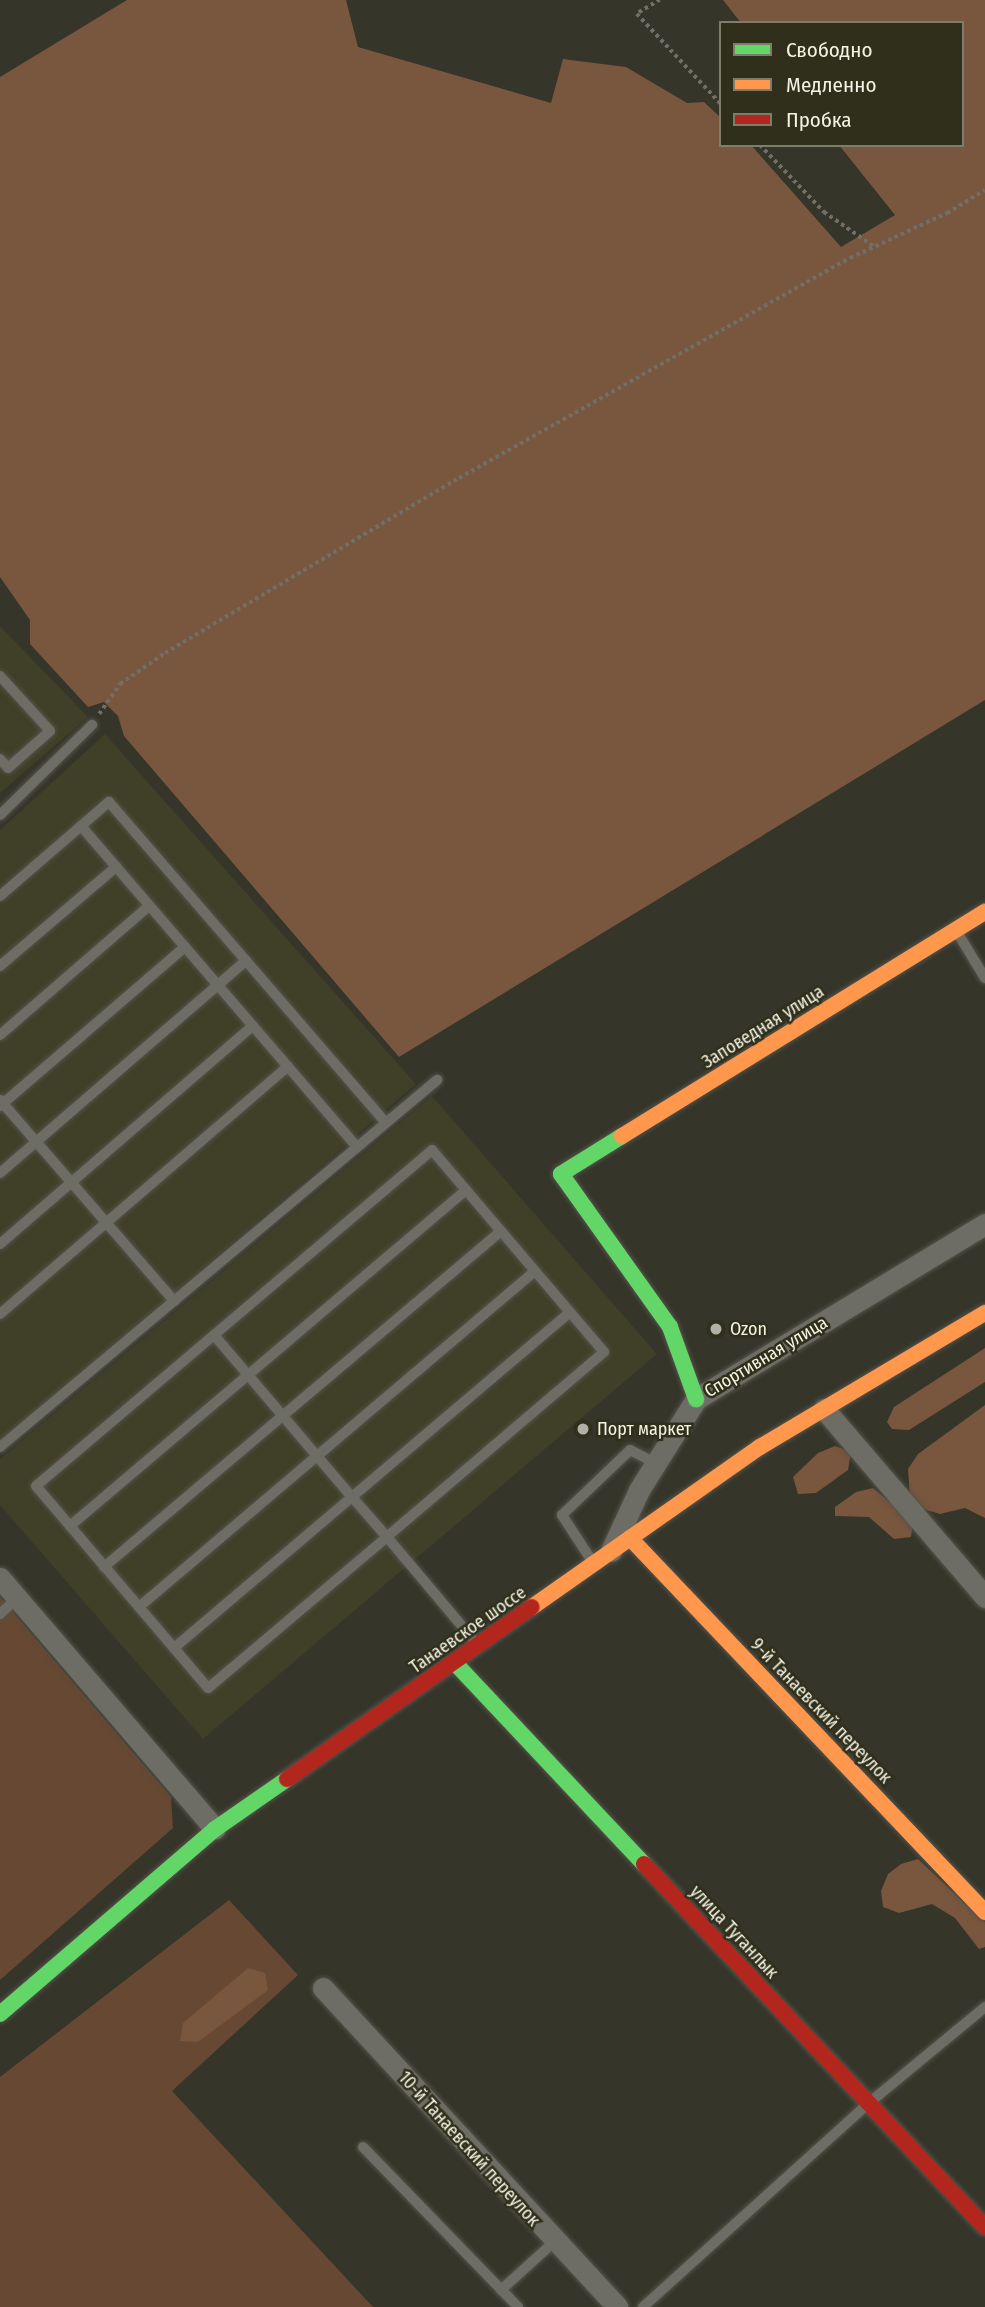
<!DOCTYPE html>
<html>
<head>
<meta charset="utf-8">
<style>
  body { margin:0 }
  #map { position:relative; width:985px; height:2307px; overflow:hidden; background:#35352a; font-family:"Fira Sans Condensed",sans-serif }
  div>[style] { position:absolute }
  .built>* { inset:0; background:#403f27 }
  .green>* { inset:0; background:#674832 }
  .forest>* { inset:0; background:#79563e }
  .path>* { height:3.5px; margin-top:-1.75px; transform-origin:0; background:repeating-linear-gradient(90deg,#707068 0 3.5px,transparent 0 7px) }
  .roads { filter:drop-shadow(0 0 2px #54534a) drop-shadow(0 0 2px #54534a) }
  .lane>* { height:10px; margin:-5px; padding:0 5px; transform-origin:5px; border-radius:5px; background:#6e6d65 }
  .street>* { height:21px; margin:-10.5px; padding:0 10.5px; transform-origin:10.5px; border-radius:10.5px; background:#6e6d65 }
  .fast>* { height:16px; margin:-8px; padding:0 8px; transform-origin:8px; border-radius:8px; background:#63d668 }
  .slow>* { height:16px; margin:-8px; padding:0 8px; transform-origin:8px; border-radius:8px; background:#ff974d }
  .jam>* { height:16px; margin:-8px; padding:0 8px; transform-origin:8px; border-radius:8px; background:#b3261e }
  .dots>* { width:19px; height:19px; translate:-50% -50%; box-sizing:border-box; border:4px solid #302f1b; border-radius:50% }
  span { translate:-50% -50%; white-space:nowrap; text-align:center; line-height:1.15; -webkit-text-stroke:5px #302f1b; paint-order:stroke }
  .street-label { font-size:18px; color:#f3f3e6 }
  .poi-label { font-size:18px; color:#f3f3e6 }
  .left { translate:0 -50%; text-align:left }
  .legend { position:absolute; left:719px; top:21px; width:245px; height:126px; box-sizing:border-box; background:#302f1b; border:2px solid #7e7d6c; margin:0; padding:9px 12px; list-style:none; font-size:21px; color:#f3f3e6 }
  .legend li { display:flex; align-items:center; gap:14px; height:35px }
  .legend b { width:35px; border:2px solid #7e7d6c }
</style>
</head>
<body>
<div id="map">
  <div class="built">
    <div style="clip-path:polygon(0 626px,88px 717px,0 793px)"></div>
    <div style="clip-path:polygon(105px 734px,416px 1084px,0 1443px,0 830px)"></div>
    <div style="clip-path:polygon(432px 1096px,657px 1354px,203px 1739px,0 1505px,0 1459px)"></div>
  </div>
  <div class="green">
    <div style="clip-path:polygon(0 1597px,171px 1797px,173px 1828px,0 1980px)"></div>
    <div style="clip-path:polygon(229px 1900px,298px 1975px,172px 2091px,373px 2307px,0 2307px,0 2077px)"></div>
  </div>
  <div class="forest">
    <div style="clip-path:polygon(346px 0,358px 47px,551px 103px,563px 59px,626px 67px,687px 103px,704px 102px,721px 118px,721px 145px,751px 145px,841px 247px,895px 215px,839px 145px,962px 145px,962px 23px,741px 23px,723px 0,985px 0,985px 700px,399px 1057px,124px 736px,118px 716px,104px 702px,88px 707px,30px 644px,30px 620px,0 577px,0 77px,127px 0)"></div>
    <div style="clip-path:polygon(985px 1348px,985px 1382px,909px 1430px,892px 1429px,887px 1422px,894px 1407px)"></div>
    <div style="clip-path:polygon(985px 1405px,985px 1518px,965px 1508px,940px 1514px,923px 1509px,910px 1497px,908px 1469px,918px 1454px)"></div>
    <div style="clip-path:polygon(835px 1446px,851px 1452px,848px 1470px,816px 1493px,798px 1494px,793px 1477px,818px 1453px)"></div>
    <div style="clip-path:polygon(873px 1488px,913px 1521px,911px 1537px,894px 1539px,869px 1517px,835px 1516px,835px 1507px,856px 1492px)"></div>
    <div style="clip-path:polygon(918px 1859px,985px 1922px,985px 1947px,979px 1949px,955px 1918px,932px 1904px,899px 1913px,883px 1907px,881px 1891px,888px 1874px,901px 1864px)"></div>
    <div style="clip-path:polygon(248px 1968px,265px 1973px,268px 1990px,198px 2042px,180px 2041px,183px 2023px)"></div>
  </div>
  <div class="path">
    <div style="left:660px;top:0;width:27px;rotate:149deg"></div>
    <div style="left:637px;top:14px;width:123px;rotate:47deg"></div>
    <div style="left:760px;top:145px;width:93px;rotate:46.3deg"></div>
    <div style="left:824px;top:212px;width:62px;rotate:34.5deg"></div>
    <div style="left:99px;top:714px;width:37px;rotate:-55deg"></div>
    <div style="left:120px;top:684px;width:55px;rotate:-34.6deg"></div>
    <div style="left:165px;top:653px;width:342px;rotate:-30.8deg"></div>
    <div style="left:459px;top:478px;width:449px;rotate:-29.4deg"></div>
    <div style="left:850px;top:258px;width:107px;rotate:-24.9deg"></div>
    <div style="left:947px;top:213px;width:44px;rotate:-31.2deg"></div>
  </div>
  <div class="roads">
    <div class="lane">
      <div style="left:0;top:676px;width:74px;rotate:47.7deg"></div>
      <div style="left:50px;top:731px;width:56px;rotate:138.6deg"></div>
      <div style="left:8px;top:768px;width:12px;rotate:-132deg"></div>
      <div style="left:0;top:815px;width:129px;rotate:-44.4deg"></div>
      <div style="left:81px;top:826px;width:37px;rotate:-41deg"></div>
      <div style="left:109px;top:802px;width:424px;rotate:49.2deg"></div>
      <div style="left:0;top:896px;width:107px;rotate:-40.8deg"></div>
      <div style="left:81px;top:826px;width:423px;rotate:49.3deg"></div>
      <div style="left:957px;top:932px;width:54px;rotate:58.7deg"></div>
      <div style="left:0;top:966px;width:153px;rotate:-40.5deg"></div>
      <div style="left:0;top:1035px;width:197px;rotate:-40.9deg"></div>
      <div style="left:0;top:1100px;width:266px;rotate:49.1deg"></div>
      <div style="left:0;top:1106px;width:244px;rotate:-40.7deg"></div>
      <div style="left:0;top:1173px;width:325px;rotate:-40.8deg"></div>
      <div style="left:0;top:1244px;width:334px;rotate:-40.8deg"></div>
      <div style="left:0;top:1314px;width:380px;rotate:-40.7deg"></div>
      <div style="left:214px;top:1335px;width:286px;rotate:-40.3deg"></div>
      <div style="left:432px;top:1150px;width:265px;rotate:49.6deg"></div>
      <div style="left:604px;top:1352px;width:285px;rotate:139.6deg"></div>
      <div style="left:387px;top:1537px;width:234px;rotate:139.8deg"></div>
      <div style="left:208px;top:1688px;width:265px;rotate:-130.4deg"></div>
      <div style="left:36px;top:1486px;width:233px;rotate:-40.3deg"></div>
      <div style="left:214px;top:1335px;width:213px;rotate:49.6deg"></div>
      <div style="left:352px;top:1497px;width:53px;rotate:48.8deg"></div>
      <div style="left:387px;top:1537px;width:25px;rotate:50deg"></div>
      <div style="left:403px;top:1556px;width:115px;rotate:49.9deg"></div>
      <div style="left:0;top:1447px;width:571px;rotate:-40.02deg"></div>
      <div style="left:70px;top:1526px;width:519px;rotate:-40.31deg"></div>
      <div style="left:592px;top:1561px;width:55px;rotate:-123.1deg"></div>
      <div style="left:562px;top:1515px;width:94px;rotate:-43.7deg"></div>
      <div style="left:630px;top:1450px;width:29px;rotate:27deg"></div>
      <div style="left:104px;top:1567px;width:520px;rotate:-40.24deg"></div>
      <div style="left:139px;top:1607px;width:519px;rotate:-40.31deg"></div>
      <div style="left:0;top:1614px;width:23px;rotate:-43deg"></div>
      <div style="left:174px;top:1648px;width:519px;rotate:-40.31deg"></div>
      <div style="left:363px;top:2147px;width:223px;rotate:45.9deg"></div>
      <div style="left:501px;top:2290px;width:72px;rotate:-42.2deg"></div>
      <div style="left:643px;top:2307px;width:304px;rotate:-42.1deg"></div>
      <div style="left:869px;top:2103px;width:151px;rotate:-39.6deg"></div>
    </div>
    <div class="street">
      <div style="left:824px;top:1409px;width:248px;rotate:49.4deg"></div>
      <div style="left:611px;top:1551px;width:67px;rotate:-65.3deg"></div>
      <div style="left:639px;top:1490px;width:107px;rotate:-57.9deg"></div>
      <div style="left:696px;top:1399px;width:338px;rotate:-31.2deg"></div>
      <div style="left:0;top:1578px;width:330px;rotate:49.4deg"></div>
      <div style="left:323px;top:1988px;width:434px;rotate:47.3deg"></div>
    </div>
    <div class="fast">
      <div style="left:622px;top:1136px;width:72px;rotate:148.1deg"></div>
      <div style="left:561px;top:1174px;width:188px;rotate:54.5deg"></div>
      <div style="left:670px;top:1327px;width:77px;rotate:70.1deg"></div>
      <div style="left:456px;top:1664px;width:274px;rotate:46.8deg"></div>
      <div style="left:0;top:2014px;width:284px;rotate:-40.7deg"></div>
      <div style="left:215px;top:1829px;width:88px;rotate:-34.8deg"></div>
    </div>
    <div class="slow">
      <div style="left:622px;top:1136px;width:427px;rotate:-31.7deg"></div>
      <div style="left:630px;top:1538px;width:516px;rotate:46.49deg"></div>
      <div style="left:532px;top:1607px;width:279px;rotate:-35.1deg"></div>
      <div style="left:760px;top:1447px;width:262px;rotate:-30.8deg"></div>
    </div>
    <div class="jam">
      <div style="left:287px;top:1779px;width:299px;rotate:-35.1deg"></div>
      <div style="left:644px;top:1864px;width:498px;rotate:46.8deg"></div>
    </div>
  </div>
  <div class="dots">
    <div style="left:716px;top:1329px;background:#b0b0a4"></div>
    <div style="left:583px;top:1429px;background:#b0b0a4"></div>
  </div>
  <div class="street-label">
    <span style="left:763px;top:1027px;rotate:-32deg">Заповедная улица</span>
    <span style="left:766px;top:1357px;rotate:-31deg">Спортивная улица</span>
    <span style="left:468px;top:1630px;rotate:-35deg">Танаевское шоссе</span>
    <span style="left:821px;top:1711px;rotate:46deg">9-й Танаевский переулок</span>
    <span style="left:734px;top:1932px;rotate:47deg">улица Туганлык</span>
    <span style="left:469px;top:2149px;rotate:48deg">10-й Танаевский переулок</span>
  </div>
  <div class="poi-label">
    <span class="left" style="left:730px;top:1329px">Ozon</span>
    <span class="left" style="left:597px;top:1429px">Порт маркет</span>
  </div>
  <ul class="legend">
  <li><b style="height:9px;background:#63d668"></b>Свободно</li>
  <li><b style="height:9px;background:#ff974d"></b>Медленно</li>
  <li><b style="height:9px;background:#b3261e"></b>Пробка</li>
  </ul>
</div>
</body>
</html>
